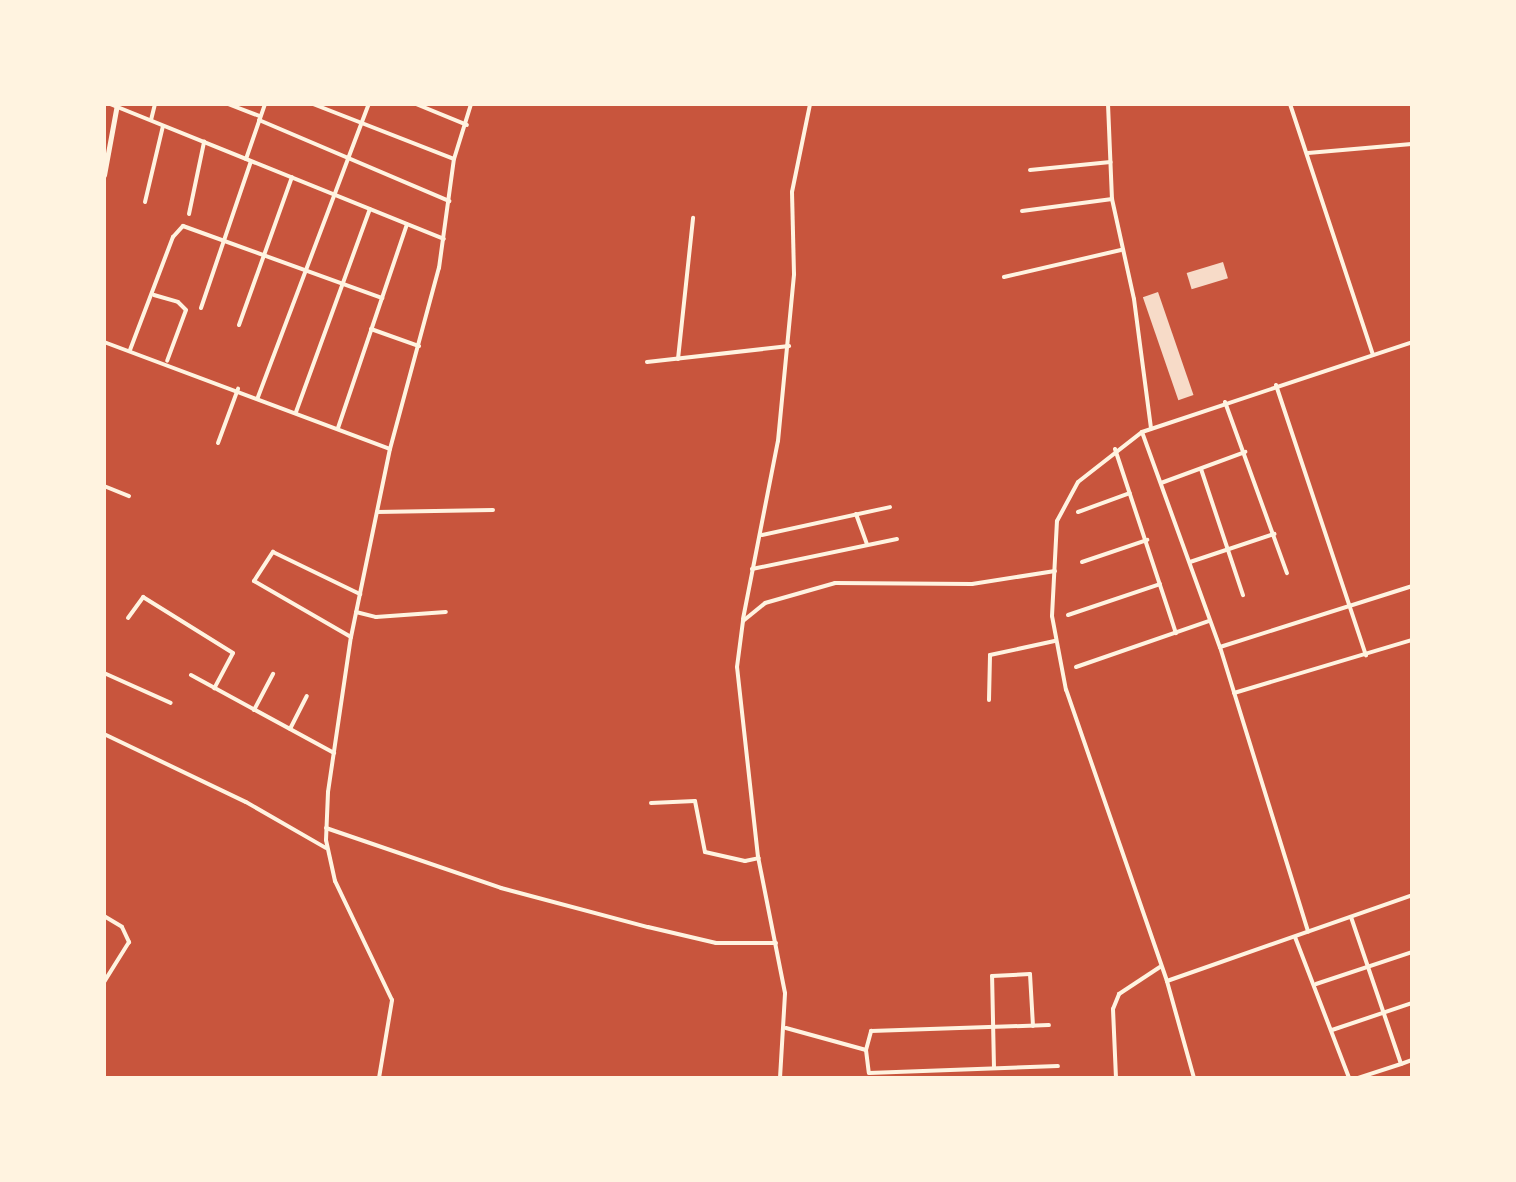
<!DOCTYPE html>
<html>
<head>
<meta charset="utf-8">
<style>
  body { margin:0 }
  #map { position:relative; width:1516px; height:1182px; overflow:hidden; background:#c8553d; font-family:Jost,sans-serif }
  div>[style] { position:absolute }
  .building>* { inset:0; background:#f7dbc8; transform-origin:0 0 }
  .minor>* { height:4px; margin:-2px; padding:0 2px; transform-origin:2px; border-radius:2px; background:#fff3e0 }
  .tertiary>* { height:5px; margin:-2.5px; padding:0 2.5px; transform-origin:2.5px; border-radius:2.5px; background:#fff3e0 }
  span { translate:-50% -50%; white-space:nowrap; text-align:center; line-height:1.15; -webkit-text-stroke:8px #fff3e0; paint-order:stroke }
  .frame { position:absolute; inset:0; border:106px solid #fff3e0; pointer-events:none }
</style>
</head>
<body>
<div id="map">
  <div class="building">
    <div style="left:1223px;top:262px;width:17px;height:38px;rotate:73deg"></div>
    <div style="left:1158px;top:292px;width:109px;height:16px;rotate:71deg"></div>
  </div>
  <div class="minor">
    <div style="left:110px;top:104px;width:360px;rotate:22deg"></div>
    <div style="left:228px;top:104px;width:34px;rotate:21deg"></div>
    <div style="left:313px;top:104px;width:151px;rotate:21.3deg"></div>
    <div style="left:416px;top:104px;width:55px;rotate:22.4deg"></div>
    <div style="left:1108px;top:104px;width:95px;rotate:87.6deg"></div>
    <div style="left:1112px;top:199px;width:102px;rotate:77.6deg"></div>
    <div style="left:1134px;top:299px;width:130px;rotate:82.5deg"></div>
    <div style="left:1290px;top:104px;width:264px;rotate:71.7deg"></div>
    <div style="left:151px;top:120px;width:16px;rotate:-76deg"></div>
    <div style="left:259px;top:120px;width:207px;rotate:23.1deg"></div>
    <div style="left:1308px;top:153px;width:104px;rotate:-4.9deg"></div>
    <div style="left:246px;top:159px;width:58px;rotate:-70.9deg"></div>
    <div style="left:1030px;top:170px;width:81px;rotate:-5.6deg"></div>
    <div style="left:145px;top:202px;width:78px;rotate:-76.7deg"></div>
    <div style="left:1022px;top:211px;width:91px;rotate:-7.6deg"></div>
    <div style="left:189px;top:214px;width:74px;rotate:-78.2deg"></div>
    <div style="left:1004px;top:277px;width:120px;rotate:-13deg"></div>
    <div style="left:154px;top:295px;width:25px;rotate:16deg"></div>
    <div style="left:178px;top:302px;width:11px;rotate:45deg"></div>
    <div style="left:186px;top:310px;width:54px;rotate:110.4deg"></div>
    <div style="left:201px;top:308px;width:155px;rotate:-71.2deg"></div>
    <div style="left:239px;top:325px;width:157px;rotate:-70.3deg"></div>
    <div style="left:371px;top:329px;width:51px;rotate:19.5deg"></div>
    <div style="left:104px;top:342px;width:305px;rotate:20.5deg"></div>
    <div style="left:130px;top:350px;width:121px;rotate:-69.2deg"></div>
    <div style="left:173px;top:237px;width:15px;rotate:-48deg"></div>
    <div style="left:183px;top:226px;width:212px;rotate:19.9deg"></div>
    <div style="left:678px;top:359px;width:142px;rotate:-83.9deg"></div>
    <div style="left:647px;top:362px;width:143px;rotate:-6.4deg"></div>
    <div style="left:1276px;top:385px;width:285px;rotate:71.6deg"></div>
    <div style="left:258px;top:397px;width:313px;rotate:-69.3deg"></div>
    <div style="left:1225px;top:402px;width:182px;rotate:70.1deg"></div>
    <div style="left:296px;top:412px;width:216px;rotate:-70deg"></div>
    <div style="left:338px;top:428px;width:215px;rotate:-71.3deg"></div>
    <div style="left:1142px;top:432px;width:229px;rotate:70.1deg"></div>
    <div style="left:1220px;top:647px;width:298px;rotate:72.8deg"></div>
    <div style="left:218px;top:443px;width:58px;rotate:-69.7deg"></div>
    <div style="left:1115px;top:449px;width:194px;rotate:71.7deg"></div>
    <div style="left:1201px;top:469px;width:133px;rotate:71.6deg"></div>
    <div style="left:1161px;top:483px;width:90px;rotate:-20.3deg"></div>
    <div style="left:104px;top:486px;width:27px;rotate:22deg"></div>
    <div style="left:377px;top:512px;width:116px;rotate:-1deg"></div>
    <div style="left:1078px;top:512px;width:55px;rotate:-20.1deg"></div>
    <div style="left:856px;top:514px;width:32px;rotate:70deg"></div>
    <div style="left:762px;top:535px;width:131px;rotate:-12.3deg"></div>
    <div style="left:1082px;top:562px;width:69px;rotate:-18.7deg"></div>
    <div style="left:1190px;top:562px;width:89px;rotate:-18.4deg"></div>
    <div style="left:752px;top:569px;width:148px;rotate:-11.7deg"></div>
    <div style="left:356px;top:612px;width:21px;rotate:14deg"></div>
    <div style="left:376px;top:617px;width:70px;rotate:-4.1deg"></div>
    <div style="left:1068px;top:615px;width:97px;rotate:-18.6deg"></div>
    <div style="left:128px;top:618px;width:26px;rotate:-54deg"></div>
    <div style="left:143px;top:597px;width:106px;rotate:31.9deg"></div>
    <div style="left:233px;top:653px;width:40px;rotate:118deg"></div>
    <div style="left:743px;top:619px;width:181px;rotate:-78.9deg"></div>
    <div style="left:778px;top:441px;width:168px;rotate:-84.5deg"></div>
    <div style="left:794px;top:274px;width:82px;rotate:-91.4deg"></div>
    <div style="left:792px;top:192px;width:90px;rotate:-78.4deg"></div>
    <div style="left:351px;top:637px;width:112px;rotate:-150deg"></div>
    <div style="left:254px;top:581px;width:35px;rotate:-57deg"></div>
    <div style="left:273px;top:552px;width:97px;rotate:25.8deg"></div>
    <div style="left:1220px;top:647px;width:201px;rotate:-17.6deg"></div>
    <div style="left:1076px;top:667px;width:141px;rotate:-19.1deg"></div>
    <div style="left:104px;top:673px;width:73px;rotate:24.1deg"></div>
    <div style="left:191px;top:675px;width:163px;rotate:28.6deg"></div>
    <div style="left:1234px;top:693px;width:186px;rotate:-16.6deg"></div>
    <div style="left:989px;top:700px;width:45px;rotate:-88.7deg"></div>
    <div style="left:990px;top:655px;width:66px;rotate:-12.2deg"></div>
    <div style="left:254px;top:710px;width:41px;rotate:-62.2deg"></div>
    <div style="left:290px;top:729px;width:37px;rotate:-63deg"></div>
    <div style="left:104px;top:734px;width:157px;rotate:25.6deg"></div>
    <div style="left:246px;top:802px;width:92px;rotate:29.9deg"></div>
    <div style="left:651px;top:803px;width:44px;rotate:-2.6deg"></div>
    <div style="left:695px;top:801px;width:52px;rotate:78.9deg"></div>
    <div style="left:705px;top:852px;width:41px;rotate:12.7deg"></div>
    <div style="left:745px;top:861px;width:14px;rotate:-12deg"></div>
    <div style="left:326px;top:828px;width:185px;rotate:18.9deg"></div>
    <div style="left:501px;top:888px;width:152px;rotate:14.9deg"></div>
    <div style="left:648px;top:927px;width:70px;rotate:13.2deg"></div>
    <div style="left:716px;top:943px;width:60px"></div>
    <div style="left:104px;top:916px;width:21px;rotate:31deg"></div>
    <div style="left:122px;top:927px;width:17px;rotate:65deg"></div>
    <div style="left:129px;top:942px;width:47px;rotate:122deg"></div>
    <div style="left:1351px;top:917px;width:155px;rotate:71.2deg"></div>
    <div style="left:1401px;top:1064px;width:45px;rotate:162deg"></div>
    <div style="left:1295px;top:937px;width:151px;rotate:69deg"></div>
    <div style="left:1167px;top:981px;width:260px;rotate:-19.3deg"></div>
    <div style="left:1316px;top:984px;width:101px;rotate:-18.4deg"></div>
    <div style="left:786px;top:1028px;width:83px;rotate:15.4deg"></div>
    <div style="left:866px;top:1050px;width:23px;rotate:83deg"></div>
    <div style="left:869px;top:1073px;width:189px;rotate:-2.1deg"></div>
    <div style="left:1332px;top:1030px;width:84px;rotate:-18.6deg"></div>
    <div style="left:866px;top:1050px;width:20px;rotate:-75deg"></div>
    <div style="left:871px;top:1031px;width:178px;rotate:-1.9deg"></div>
    <div style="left:1401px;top:1064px;width:12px;rotate:-20deg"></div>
    <div style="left:994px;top:1068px;width:92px;rotate:-91.2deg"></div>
    <div style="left:992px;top:976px;width:38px;rotate:-3deg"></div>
    <div style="left:1030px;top:974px;width:52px;rotate:86.7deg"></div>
    <div style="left:379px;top:1078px;width:79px;rotate:-80.5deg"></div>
    <div style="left:392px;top:1000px;width:132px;rotate:-115.6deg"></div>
    <div style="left:335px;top:881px;width:42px;rotate:-102.4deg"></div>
    <div style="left:326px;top:840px;width:48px;rotate:-87.6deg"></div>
    <div style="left:328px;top:792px;width:157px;rotate:-81.6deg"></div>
    <div style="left:351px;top:637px;width:192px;rotate:-78.3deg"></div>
    <div style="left:390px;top:449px;width:188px;rotate:-74.9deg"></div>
    <div style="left:439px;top:268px;width:110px;rotate:-82.2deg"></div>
    <div style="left:454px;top:159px;width:58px;rotate:-72.8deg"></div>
    <div style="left:780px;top:1078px;width:85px;rotate:-86.6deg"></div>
    <div style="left:785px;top:993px;width:139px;rotate:-101.2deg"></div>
    <div style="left:758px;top:857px;width:191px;rotate:-96.3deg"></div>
    <div style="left:737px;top:667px;width:46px;rotate:-82.6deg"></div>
    <div style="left:743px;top:621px;width:28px;rotate:-39deg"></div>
    <div style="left:765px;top:603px;width:73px;rotate:-15.9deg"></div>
    <div style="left:835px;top:583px;width:137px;rotate:0.4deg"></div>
    <div style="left:972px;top:584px;width:84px;rotate:-8.9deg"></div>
    <div style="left:1116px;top:1078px;width:69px;rotate:-92.5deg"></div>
    <div style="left:1113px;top:1009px;width:16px;rotate:-68deg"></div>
    <div style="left:1119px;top:994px;width:49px;rotate:-33.4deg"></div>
    <div style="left:1194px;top:1078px;width:101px;rotate:-105.6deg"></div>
    <div style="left:1167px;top:981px;width:308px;rotate:-109.1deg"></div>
    <div style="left:1066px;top:690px;width:75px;rotate:-100.7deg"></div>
    <div style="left:1052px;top:616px;width:95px;rotate:-87deg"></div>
    <div style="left:1057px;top:521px;width:44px;rotate:-61.7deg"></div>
    <div style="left:1078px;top:482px;width:81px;rotate:-38deg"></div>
    <div style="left:1142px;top:432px;width:285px;rotate:-18.4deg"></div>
  </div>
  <div class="tertiary">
    <div style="left:104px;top:175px;width:72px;rotate:-79.6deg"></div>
  </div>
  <div class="frame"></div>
</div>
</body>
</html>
